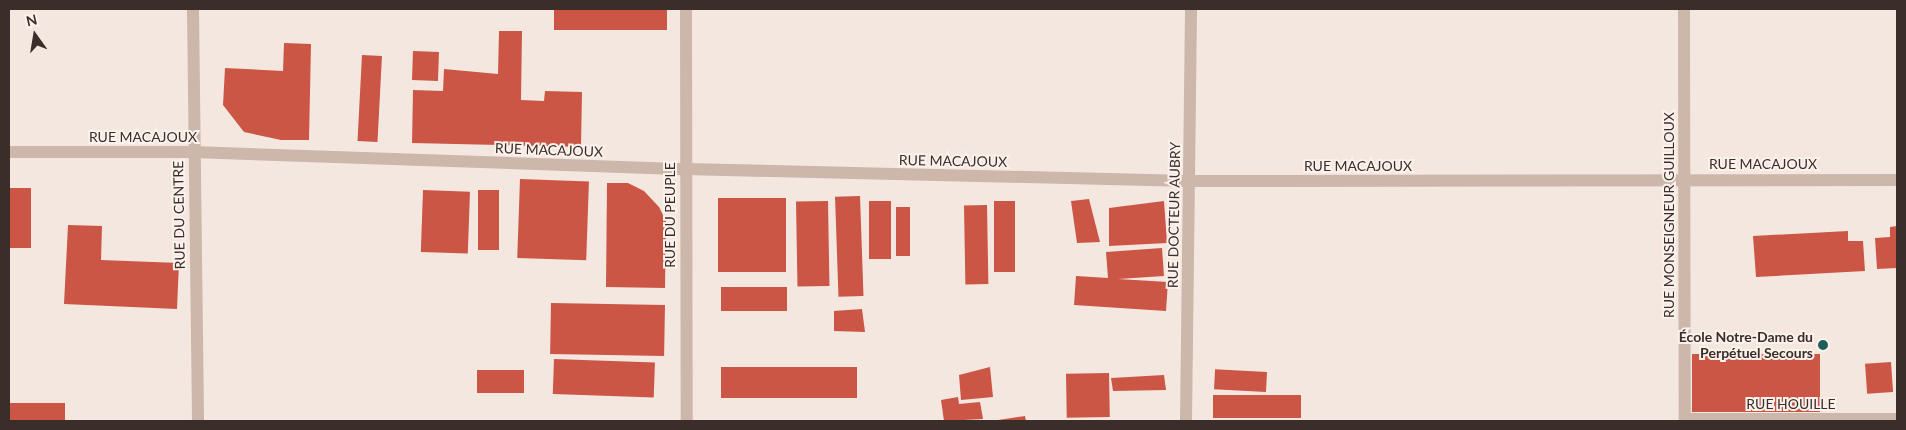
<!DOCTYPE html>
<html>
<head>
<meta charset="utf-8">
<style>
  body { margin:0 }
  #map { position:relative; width:1906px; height:430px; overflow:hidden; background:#f4e7df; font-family:Lato,sans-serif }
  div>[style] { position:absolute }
  .building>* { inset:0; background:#cb5646; transform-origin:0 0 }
  .minor>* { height:12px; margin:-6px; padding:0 6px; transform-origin:6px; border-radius:6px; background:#cdb6aa }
  .tertiary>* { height:12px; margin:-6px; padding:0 6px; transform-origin:6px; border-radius:6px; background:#cdb6aa }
  .dots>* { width:14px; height:14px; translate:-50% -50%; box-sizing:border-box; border:2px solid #fbf2ec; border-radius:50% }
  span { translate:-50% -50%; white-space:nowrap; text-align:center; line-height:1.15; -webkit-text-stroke:4px #fbf2ec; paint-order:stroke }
  .street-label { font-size:14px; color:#3a2d2a }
  .poi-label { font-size:14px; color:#3a2d2a; font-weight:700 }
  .right { translate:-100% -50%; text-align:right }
  .frame { position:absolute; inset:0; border:10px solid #3a2d2a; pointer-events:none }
  .north { position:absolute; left:10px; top:10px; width:50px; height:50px; -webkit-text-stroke:4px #fbf2ec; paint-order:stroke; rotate:347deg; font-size:14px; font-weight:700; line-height:20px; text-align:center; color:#3a2d2a }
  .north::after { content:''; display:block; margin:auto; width:18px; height:22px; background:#3a2d2a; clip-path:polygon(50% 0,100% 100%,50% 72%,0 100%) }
</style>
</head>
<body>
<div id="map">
  <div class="building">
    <div style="left:554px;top:9px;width:113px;height:21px"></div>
    <div style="clip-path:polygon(499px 31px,522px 31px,521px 100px,544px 101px,545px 91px,582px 92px,581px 147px,412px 143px,413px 90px,443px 91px,444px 69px,498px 74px)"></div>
    <div style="clip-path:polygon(284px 43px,311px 44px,309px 140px,281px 140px,244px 132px,223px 105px,225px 68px,283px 71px)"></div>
    <div style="left:413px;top:51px;width:26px;height:29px;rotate:2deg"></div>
    <div style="left:362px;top:55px;width:20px;height:86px;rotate:3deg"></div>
    <div style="left:520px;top:179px;width:69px;height:79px;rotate:2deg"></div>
    <div style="clip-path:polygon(607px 183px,628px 183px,644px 191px,659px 207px,666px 221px,665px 288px,606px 287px)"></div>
    <div style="left:9px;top:188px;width:22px;height:60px"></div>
    <div style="left:423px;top:190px;width:47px;height:62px;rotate:2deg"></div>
    <div style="left:478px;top:190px;width:21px;height:60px"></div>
    <div style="left:860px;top:196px;width:100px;height:25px;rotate:88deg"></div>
    <div style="left:718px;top:198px;width:68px;height:74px"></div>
    <div style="clip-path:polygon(1089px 199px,1100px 242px,1077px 243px,1071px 201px)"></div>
    <div style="left:828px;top:201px;width:85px;height:32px;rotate:89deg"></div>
    <div style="left:869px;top:201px;width:22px;height:58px"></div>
    <div style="left:994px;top:201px;width:21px;height:71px"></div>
    <div style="clip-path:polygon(1164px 201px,1167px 243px,1109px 246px,1109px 208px)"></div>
    <div style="left:987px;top:205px;width:79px;height:23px;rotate:89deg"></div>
    <div style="left:896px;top:207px;width:14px;height:49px"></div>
    <div style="clip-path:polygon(68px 225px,102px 226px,101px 260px,179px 263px,177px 309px,64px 304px)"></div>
    <div style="clip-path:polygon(1897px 226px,1897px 268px,1877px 269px,1875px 238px,1890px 237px,1890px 227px)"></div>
    <div style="clip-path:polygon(1848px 231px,1848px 241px,1863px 241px,1865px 271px,1756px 277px,1753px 236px)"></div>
    <div style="clip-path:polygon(1162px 248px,1164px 276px,1118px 279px,1168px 282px,1166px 311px,1074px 305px,1076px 276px,1108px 278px,1106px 252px)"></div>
    <div style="left:721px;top:287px;width:66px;height:24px"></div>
    <div style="left:551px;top:303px;width:114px;height:51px;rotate:1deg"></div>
    <div style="clip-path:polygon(862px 309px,865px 332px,834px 331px,834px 311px)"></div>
    <div style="left:1820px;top:354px;width:58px;height:128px;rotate:90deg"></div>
    <div style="left:554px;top:359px;width:101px;height:35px;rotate:2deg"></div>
    <div style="left:1891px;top:362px;width:30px;height:26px;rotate:86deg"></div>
    <div style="left:721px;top:367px;width:136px;height:31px"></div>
    <div style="clip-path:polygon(990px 367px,993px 397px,961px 400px,959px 375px)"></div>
    <div style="left:477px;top:370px;width:47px;height:23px"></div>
    <div style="left:1267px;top:372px;width:20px;height:52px;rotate:93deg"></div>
    <div style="left:1109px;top:373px;width:44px;height:43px;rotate:89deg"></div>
    <div style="clip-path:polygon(1164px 375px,1166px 390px,1113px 391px,1111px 378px)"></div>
    <div style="left:1213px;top:395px;width:88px;height:23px"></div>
    <div style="clip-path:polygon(958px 397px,959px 404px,980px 402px,983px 419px,944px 421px,941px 400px)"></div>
    <div style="left:9px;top:403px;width:56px;height:18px"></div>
    <div style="clip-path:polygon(1025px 416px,1026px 421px,998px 421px,998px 420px)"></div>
  </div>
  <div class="minor">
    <div style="left:193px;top:9px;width:412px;rotate:89.3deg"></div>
    <div style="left:686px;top:9px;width:412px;rotate:89.9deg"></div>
    <div style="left:1684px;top:9px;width:412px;rotate:89.9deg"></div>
    <div style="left:9px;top:152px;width:184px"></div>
    <div style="left:193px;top:152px;width:492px;rotate:2deg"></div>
    <div style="left:685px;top:169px;width:505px;rotate:1.36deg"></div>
    <div style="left:1190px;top:181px;width:707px;rotate:-0.08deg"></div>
    <div style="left:1685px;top:419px;width:212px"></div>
  </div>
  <div class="tertiary">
    <div style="left:1186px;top:421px;width:412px;rotate:-89.3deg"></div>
  </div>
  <div class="dots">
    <div style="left:1823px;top:345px;background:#1d5e5a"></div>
  </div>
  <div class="street-label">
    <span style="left:143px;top:137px">RUE MACAJOUX</span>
    <span style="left:549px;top:150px;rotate:2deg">RUE MACAJOUX</span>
    <span style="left:953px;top:161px;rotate:1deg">RUE MACAJOUX</span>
    <span style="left:1763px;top:164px">RUE MACAJOUX</span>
    <span style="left:1358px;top:166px">RUE MACAJOUX</span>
    <span style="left:179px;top:215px;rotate:-91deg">RUE DU CENTRE</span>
    <span style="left:670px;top:215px;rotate:-90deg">RUE DU PEUPLE</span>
    <span style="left:1174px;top:215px;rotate:-89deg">RUE DOCTEUR AUBRY</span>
    <span style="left:1669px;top:215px;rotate:-90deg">RUE MONSEIGNEUR GUILLOUX</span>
    <span style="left:1791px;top:404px">RUE HOUILLE</span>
  </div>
  <div class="poi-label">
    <span class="right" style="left:1813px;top:345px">École Notre-Dame du<br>Perpétuel Secours</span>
  </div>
  <div class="frame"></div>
  <div class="north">N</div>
</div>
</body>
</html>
